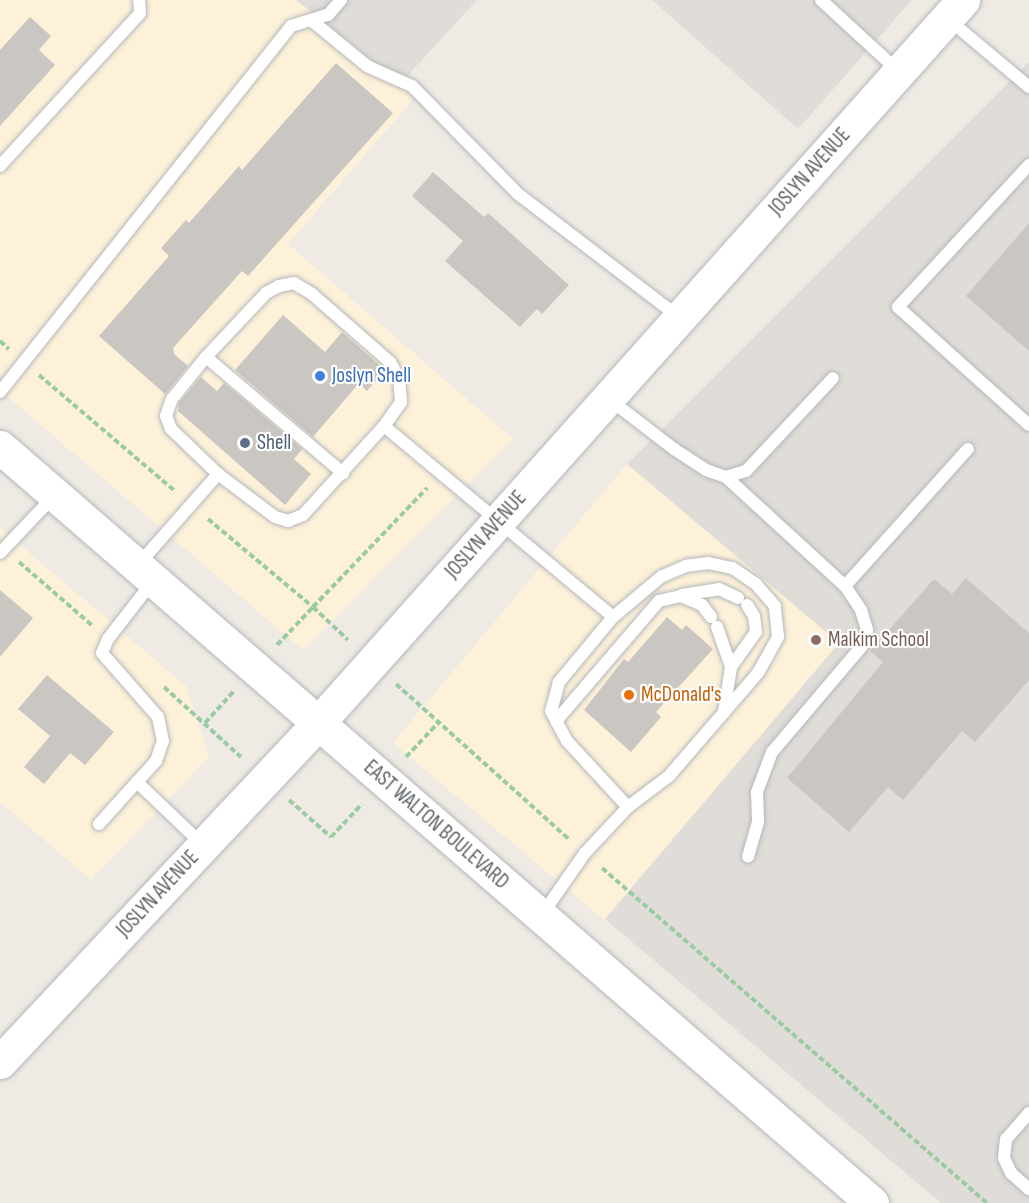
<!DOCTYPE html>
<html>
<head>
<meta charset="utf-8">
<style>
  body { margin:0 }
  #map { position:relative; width:1029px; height:1203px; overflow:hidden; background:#efebe4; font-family:"Sofia Sans Condensed",sans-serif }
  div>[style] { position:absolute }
  .commercial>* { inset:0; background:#fef1d9; transform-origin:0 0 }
  .industrial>* { inset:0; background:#e0ddd8 }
  .building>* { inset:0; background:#cac6c1 }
  .path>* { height:4px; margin-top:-2px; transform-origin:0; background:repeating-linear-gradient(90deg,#9acba2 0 6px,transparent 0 9px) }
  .roads { filter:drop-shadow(0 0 2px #b4b8bb) drop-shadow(0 0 2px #b4b8bb) }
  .lane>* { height:12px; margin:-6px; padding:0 6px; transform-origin:6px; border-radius:6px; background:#fff }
  .secondary>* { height:33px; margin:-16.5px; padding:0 16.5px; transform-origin:16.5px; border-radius:16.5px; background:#fff }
  .dots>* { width:16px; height:16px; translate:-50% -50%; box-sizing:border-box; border:3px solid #fff; border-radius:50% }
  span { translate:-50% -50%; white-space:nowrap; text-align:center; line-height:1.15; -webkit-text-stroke:4.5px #fff; paint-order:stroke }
  .street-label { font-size:21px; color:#5c6165 }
  .shop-label { font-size:21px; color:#366cbe }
  .left { translate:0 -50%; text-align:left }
  .service-label { font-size:21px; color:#4e5e75 }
  .education-label { font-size:21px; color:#785e54 }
  .food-label { font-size:21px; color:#c56008 }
</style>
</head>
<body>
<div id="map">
  <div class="commercial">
    <div style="clip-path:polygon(0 0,296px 0,401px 83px,414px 98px,288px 244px,513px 439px,303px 650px,0 390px)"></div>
    <div style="left:627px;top:464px;width:278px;height:364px;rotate:40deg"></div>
    <div style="clip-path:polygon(0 528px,186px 686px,209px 757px,91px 880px,0 802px)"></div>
  </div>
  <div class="industrial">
    <div style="clip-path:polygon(296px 0,477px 0,401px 83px)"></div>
    <div style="clip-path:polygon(652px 0,912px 0,798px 129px)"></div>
    <div style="clip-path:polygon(1029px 62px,1029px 1203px,941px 1203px,605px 919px,839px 643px,627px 464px)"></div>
  </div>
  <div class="building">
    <div style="clip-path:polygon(30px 17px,51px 36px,39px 50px,55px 65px,0 126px,0 50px)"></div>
    <div style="clip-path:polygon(336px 63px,393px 113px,248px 276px,242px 271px,173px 348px,174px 354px,188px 366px,165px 394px,99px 336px,169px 256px,161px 248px,186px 220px,189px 223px,239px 166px,242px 170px)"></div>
    <div style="clip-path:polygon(433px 172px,484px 217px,488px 213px,569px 285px,542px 314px,537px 309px,520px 327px,445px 261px,463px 241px,412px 196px)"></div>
    <div style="clip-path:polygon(1029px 223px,1029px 351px,966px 296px)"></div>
    <div style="clip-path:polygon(283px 315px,325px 352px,342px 332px,385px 370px,367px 391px,359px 383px,313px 437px,235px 370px)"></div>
    <div style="clip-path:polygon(201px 377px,217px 391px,224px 383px,302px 449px,294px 459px,311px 474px,285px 505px,178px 411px,179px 403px)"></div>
    <div style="clip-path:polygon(966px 578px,1029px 633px,1029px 680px,975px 742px,962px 731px,903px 800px,888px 787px,849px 832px,787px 778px,883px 662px,870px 651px,934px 579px,952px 594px)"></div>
    <div style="clip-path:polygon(0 590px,33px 618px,0 657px)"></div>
    <div style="clip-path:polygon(667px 617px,682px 630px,686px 625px,713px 649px,656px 712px,661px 717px,631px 752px,584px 710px,624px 659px,628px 662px)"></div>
    <div style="clip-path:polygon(47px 675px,114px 732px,85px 765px,70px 753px,44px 784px,24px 767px,50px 736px,18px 709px)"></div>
  </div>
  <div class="path">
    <div style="left:0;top:341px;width:12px;rotate:42deg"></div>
    <div style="left:39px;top:375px;width:179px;rotate:40.5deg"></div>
    <div style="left:208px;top:519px;width:137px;rotate:40deg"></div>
    <div style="left:313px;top:607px;width:165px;rotate:-46.2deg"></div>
    <div style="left:19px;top:562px;width:98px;rotate:40.9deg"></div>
    <div style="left:277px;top:645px;width:52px;rotate:-46.5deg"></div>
    <div style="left:313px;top:607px;width:48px;rotate:43.3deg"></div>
    <div style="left:396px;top:684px;width:232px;rotate:41.9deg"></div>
    <div style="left:164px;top:687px;width:104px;rotate:42.3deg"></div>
    <div style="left:205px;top:723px;width:42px;rotate:-47.9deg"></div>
    <div style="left:406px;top:757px;width:48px;rotate:-46.7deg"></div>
    <div style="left:289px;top:800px;width:56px;rotate:41.4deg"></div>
    <div style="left:331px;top:837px;width:45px;rotate:-46.8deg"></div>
    <div style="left:602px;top:868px;width:510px;rotate:41.03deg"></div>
  </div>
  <div class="roads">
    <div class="lane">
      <div style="left:821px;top:0;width:103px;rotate:42.6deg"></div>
      <div style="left:948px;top:19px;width:106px;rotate:40deg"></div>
      <div style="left:311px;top:20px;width:72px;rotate:39.4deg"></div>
      <div style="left:367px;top:66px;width:49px;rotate:24deg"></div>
      <div style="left:412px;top:86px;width:151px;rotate:45.5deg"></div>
      <div style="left:518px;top:194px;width:203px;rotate:37.4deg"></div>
      <div style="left:1029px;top:165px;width:193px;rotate:132.7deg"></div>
      <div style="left:898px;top:307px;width:176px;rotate:42deg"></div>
      <div style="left:0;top:166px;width:207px;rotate:-47.5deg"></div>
      <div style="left:140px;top:13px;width:13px;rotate:-94deg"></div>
      <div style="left:206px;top:357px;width:180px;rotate:40.3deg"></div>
      <div style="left:0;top:392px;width:468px;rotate:-51.5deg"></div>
      <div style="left:291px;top:26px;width:39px;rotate:-17deg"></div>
      <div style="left:328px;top:15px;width:20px;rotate:-49deg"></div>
      <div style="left:609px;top:399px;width:82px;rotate:37.6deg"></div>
      <div style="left:674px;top:449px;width:38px;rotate:33deg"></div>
      <div style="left:706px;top:470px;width:21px;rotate:19deg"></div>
      <div style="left:726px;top:477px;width:21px;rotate:-17deg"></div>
      <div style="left:746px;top:471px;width:127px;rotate:-46.9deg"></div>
      <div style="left:218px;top:474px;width:65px;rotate:-136.2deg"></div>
      <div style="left:171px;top:429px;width:14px;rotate:-111deg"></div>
      <div style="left:166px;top:416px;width:18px;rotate:-71deg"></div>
      <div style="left:172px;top:399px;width:54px;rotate:-51deg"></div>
      <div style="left:206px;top:357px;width:88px;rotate:-46.8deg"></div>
      <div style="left:266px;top:293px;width:15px;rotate:-28deg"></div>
      <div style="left:279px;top:286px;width:15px;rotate:-11deg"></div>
      <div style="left:294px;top:283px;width:21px;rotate:31deg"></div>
      <div style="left:312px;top:294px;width:103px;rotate:41.1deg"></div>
      <div style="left:390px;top:362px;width:18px;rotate:61deg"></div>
      <div style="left:399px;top:378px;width:24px;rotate:85deg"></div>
      <div style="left:401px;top:402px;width:29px;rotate:125deg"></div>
      <div style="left:726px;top:477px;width:161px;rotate:42.5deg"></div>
      <div style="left:845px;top:586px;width:29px;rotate:56deg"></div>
      <div style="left:861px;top:610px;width:21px;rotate:73deg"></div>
      <div style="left:867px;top:630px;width:17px;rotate:107deg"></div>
      <div style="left:862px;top:646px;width:139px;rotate:130.3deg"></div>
      <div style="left:772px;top:752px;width:43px;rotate:110.6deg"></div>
      <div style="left:757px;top:792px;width:30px;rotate:88deg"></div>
      <div style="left:758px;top:822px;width:36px;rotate:106deg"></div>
      <div style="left:0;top:553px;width:80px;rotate:-46.5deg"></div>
      <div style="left:137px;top:566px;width:123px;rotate:-48.6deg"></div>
      <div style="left:218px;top:474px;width:71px;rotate:37deg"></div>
      <div style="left:275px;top:517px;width:14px;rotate:17deg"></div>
      <div style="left:288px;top:521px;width:16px;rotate:-22deg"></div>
      <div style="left:303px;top:515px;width:120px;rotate:-47.7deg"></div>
      <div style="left:384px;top:426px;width:298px;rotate:39.8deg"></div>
      <div style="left:845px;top:586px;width:184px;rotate:-48.1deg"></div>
      <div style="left:682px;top:595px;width:37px;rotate:-9deg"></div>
      <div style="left:719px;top:589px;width:21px;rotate:25deg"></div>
      <div style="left:717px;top:627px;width:42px;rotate:70.7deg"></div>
      <div style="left:731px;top:667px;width:46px;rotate:98.8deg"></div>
      <div style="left:731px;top:667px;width:43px;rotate:-54.5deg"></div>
      <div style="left:756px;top:632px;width:16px;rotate:-97deg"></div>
      <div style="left:754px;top:616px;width:13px;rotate:-122deg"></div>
      <div style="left:556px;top:721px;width:158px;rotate:-49.4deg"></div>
      <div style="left:659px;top:601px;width:23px;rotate:-13deg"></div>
      <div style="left:681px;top:596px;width:23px;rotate:23deg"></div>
      <div style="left:702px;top:605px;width:15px;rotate:53deg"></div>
      <div style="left:137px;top:782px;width:91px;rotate:43.7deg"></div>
      <div style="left:99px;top:824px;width:85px;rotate:-47.9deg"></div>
      <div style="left:156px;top:761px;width:21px;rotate:-71deg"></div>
      <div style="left:163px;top:741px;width:25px;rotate:-102deg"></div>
      <div style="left:158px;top:717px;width:85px;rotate:-131.2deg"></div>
      <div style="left:102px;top:653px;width:15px;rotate:-67deg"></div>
      <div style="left:108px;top:639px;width:73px;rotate:-52.2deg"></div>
      <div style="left:541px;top:916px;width:77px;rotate:-55.1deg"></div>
      <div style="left:585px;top:853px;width:63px;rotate:-46.9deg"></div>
      <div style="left:628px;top:807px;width:51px;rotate:-37.1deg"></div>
      <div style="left:669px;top:776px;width:136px;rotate:-49.2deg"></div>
      <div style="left:758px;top:673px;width:41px;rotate:-60.9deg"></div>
      <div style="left:778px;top:637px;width:31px;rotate:-96deg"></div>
      <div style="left:775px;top:606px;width:29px;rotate:-131deg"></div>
      <div style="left:756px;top:584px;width:29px;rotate:-146deg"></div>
      <div style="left:732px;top:568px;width:24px;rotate:-168deg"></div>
      <div style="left:709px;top:563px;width:23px;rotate:173deg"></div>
      <div style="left:686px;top:566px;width:26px;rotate:157deg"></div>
      <div style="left:662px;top:576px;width:64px;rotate:140.1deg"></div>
      <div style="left:613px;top:617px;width:85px;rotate:129.7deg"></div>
      <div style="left:559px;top:682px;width:30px;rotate:105deg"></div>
      <div style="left:551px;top:711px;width:34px;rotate:62deg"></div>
      <div style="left:567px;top:741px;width:90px;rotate:47.3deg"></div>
      <div style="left:1029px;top:1113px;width:35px;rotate:131deg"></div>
      <div style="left:1006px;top:1139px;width:19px;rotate:96deg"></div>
      <div style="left:1004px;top:1158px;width:17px;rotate:65deg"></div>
      <div style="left:1011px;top:1173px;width:24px;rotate:42deg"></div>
    </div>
    <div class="secondary">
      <div style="left:0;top:447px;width:1154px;rotate:40.92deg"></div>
      <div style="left:0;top:1062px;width:465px;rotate:-46.8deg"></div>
      <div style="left:318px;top:723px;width:969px;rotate:-48.26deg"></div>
    </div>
  </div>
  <div class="dots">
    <div style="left:320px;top:376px;background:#3f7fe0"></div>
    <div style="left:245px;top:443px;background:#5c6f8a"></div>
    <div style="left:816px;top:640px;background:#8d6e63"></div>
    <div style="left:629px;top:695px;background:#e8710a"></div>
  </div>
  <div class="street-label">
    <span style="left:810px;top:172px;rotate:-48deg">JOSLYN AVENUE</span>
    <span style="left:486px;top:535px;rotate:-48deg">JOSLYN AVENUE</span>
    <span style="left:436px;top:825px;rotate:41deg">EAST WALTON BOULEVARD</span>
    <span style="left:158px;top:894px;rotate:-47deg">JOSLYN AVENUE</span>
  </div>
  <div class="shop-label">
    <span class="left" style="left:332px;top:376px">Joslyn Shell</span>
  </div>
  <div class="service-label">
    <span class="left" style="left:257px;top:443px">Shell</span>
  </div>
  <div class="education-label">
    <span class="left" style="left:828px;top:640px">Malkim School</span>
  </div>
  <div class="food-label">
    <span class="left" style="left:641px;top:695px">McDonald's</span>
  </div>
</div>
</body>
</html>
